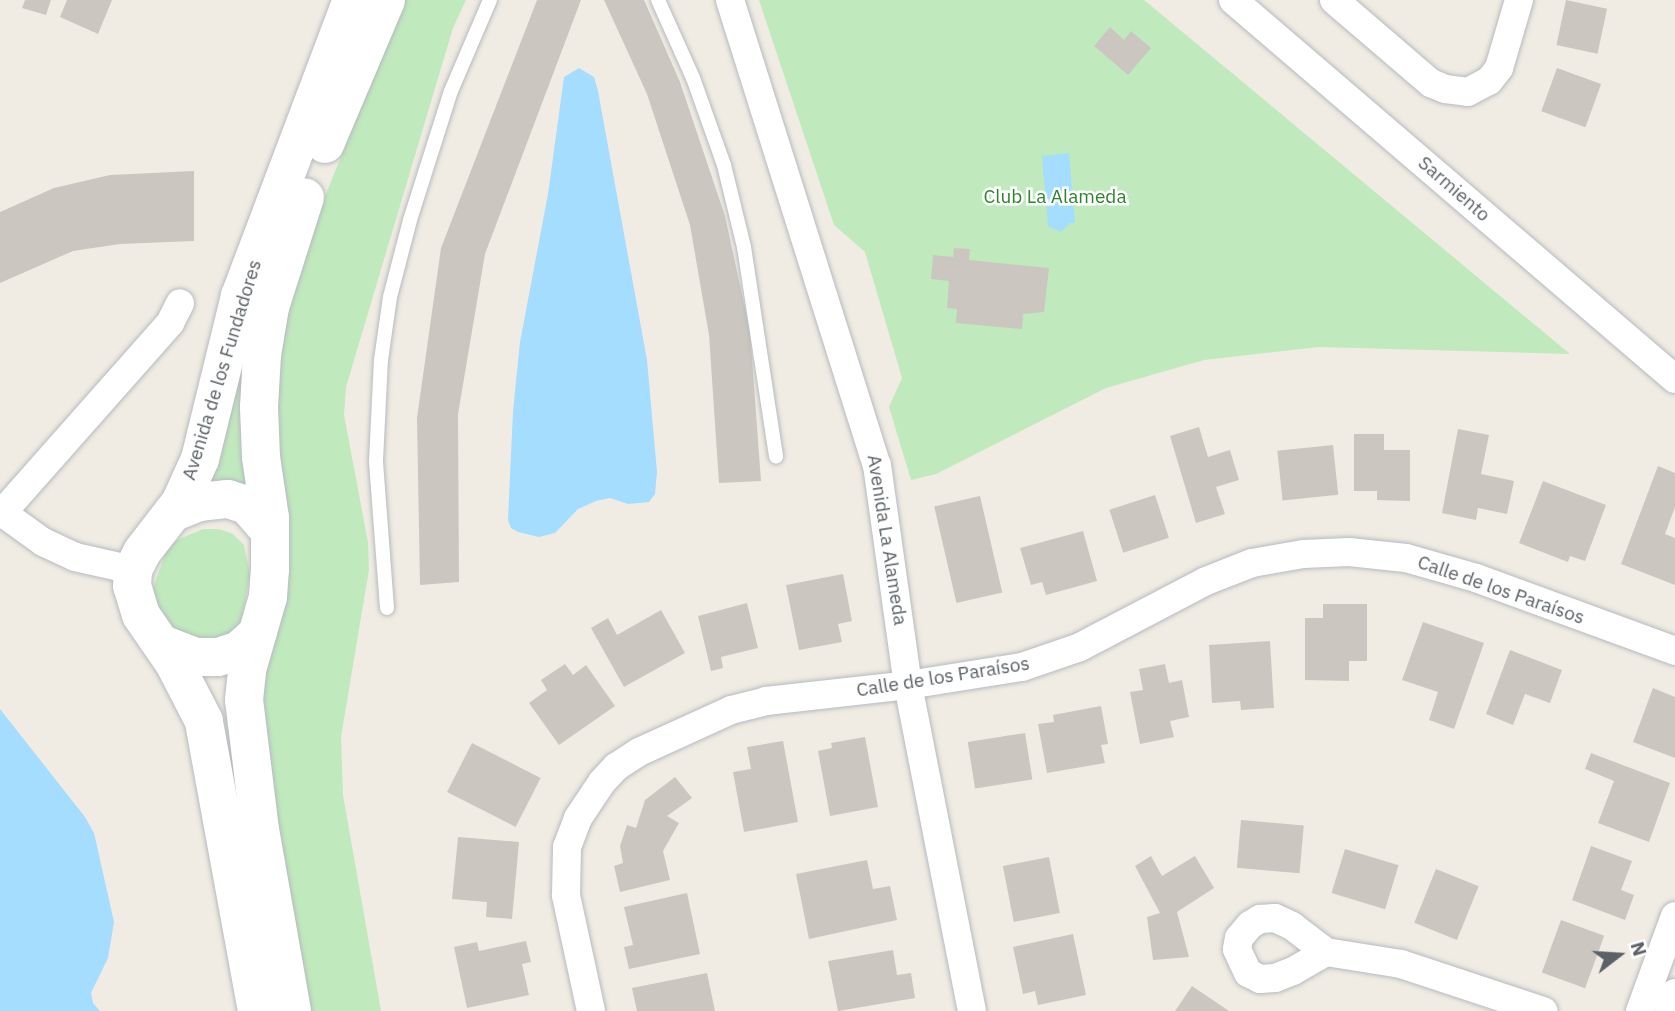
<!DOCTYPE html>
<html>
<head>
<meta charset="utf-8">
<style>
  body { margin:0 }
  #map { position:relative; width:1675px; height:1011px; overflow:hidden; background:#f0ece3; font-family:"IBM Plex Sans",sans-serif }
  div>[style] { position:absolute }
  .green>* { inset:0; background:#c1e9be }
  .water>* { inset:0; background:#a4ddff }
  .building>* { inset:0; background:#cbc7c0; transform-origin:0 0 }
  .roads { filter:drop-shadow(0 0 2px #b6babf) drop-shadow(0 0 2px #b6babf) }
  .lane>* { height:14px; margin:-7px; padding:0 7px; transform-origin:7px; border-radius:7px; background:#fff }
  .street>* { height:28px; margin:-14px; padding:0 14px; transform-origin:14px; border-radius:14px; background:#fff }
  .secondary>* { height:38px; margin:-19px; padding:0 19px; transform-origin:19px; border-radius:19px; background:#fff }
  span { translate:-50% -50%; white-space:nowrap; text-align:center; line-height:1.15; -webkit-text-stroke:5px #fff; paint-order:stroke }
  .street-label { font-size:19px; color:#5b6166 }
  .park-label { font-size:19px; color:#2f832d }
  .north { position:absolute; left:1584px; top:920px; width:70px; height:70px; -webkit-text-stroke:5px #fff; paint-order:stroke; rotate:73deg; font-size:19px; font-weight:700; line-height:28px; text-align:center; color:#5b6166 }
  .north::after { content:''; display:block; margin:auto; width:24px; height:32px; background:#5b6166; clip-path:polygon(50% 0,100% 100%,50% 72%,0 100%) }
</style>
</head>
<body>
<div id="map">
  <div class="green">
    <div style="clip-path:polygon(404px 0,466px 0,453px 28px,346px 387px,344px 415px,368px 542px,369px 570px,341px 737px,343px 795px,381px 1011px,303px 1011px,260px 741px,270px 411px,297px 266px)"></div>
    <div style="clip-path:polygon(759px 0,1144px 0,1570px 354px,1319px 347px,1204px 360px,1106px 388px,936px 474px,911px 480px,889px 407px,902px 378px,865px 252px,834px 225px)"></div>
    <div style="clip-path:polygon(263px 284px,246px 485px,208px 482px)"></div>
    <div style="clip-path:polygon(203px 529px,219px 529px,233px 534px,244px 545px,250px 574px,243px 614px,236px 634px,188px 650px,154px 603px,154px 585px,167px 549px,177px 540px)"></div>
  </div>
  <div class="water">
    <div style="clip-path:polygon(579px 68px,594px 77px,598px 91px,647px 360px,657px 472px,655px 494px,649px 502px,628px 504px,610px 498px,596px 501px,578px 509px,555px 533px,539px 537px,518px 532px,511px 528px,508px 520px,513px 411px,520px 342px,548px 194px,564px 77px)"></div>
    <div style="clip-path:polygon(1069px 153px,1075px 223px,1070px 223px,1061px 232px,1048px 226px,1042px 156px)"></div>
    <div style="clip-path:polygon(0 709px,85px 817px,94px 833px,114px 922px,108px 958px,91px 993px,93px 1003px,100px 1011px,0 1011px)"></div>
  </div>
  <div class="building">
    <div style="clip-path:polygon(25px 0,51px 0,46px 15px,22px 8px)"></div>
    <div style="clip-path:polygon(67px 0,112px 0,98px 34px,60px 17px)"></div>
    <div style="clip-path:polygon(537px 0,581px 0,485px 254px,458px 414px,459px 582px,420px 585px,417px 418px,441px 248px)"></div>
    <div style="clip-path:polygon(604px 0,644px 0,680px 82px,725px 216px,750px 331px,761px 481px,719px 483px,709px 335px,690px 225px,647px 94px)"></div>
    <div style="left:1566px;top:0;width:42px;height:46px;rotate:12deg"></div>
    <div style="clip-path:polygon(1110px 27px,1124px 40px,1131px 31px,1151px 48px,1128px 75px,1094px 46px)"></div>
    <div style="left:1557px;top:68px;width:47px;height:46px;rotate:20deg"></div>
    <div style="clip-path:polygon(194px 171px,194px 241px,120px 244px,73px 251px,0 283px,0 212px,54px 188px,110px 175px)"></div>
    <div style="clip-path:polygon(954px 248px,970px 249px,969px 260px,1049px 268px,1044px 312px,1023px 314px,1022px 329px,956px 323px,957px 309px,947px 308px,949px 281px,931px 279px,933px 255px,953px 257px)"></div>
    <div style="clip-path:polygon(1199px 427px,1208px 457px,1230px 450px,1239px 480px,1216px 487px,1225px 514px,1196px 523px,1170px 436px)"></div>
    <div style="clip-path:polygon(1458px 429px,1489px 435px,1481px 474px,1514px 481px,1507px 514px,1478px 508px,1476px 520px,1442px 513px)"></div>
    <div style="clip-path:polygon(1354px 434px,1384px 434px,1384px 450px,1410px 450px,1410px 501px,1377px 500px,1377px 491px,1354px 491px)"></div>
    <div style="left:1333px;top:445px;width:50px;height:56px;rotate:84deg"></div>
    <div style="clip-path:polygon(1658px 466px,1675px 473px,1675px 507px,1665px 534px,1675px 538px,1675px 585px,1621px 564px)"></div>
    <div style="clip-path:polygon(1543px 481px,1606px 505px,1585px 561px,1570px 556px,1568px 562px,1519px 543px)"></div>
    <div style="left:1155px;top:495px;width:45px;height:48px;rotate:72deg"></div>
    <div style="left:980px;top:496px;width:99px;height:47px;rotate:77deg"></div>
    <div style="clip-path:polygon(1083px 531px,1097px 581px,1046px 595px,1042px 582px,1031px 585px,1020px 548px)"></div>
    <div style="clip-path:polygon(843px 574px,852px 621px,838px 624px,842px 642px,799px 650px,786px 585px)"></div>
    <div style="clip-path:polygon(747px 603px,758px 648px,721px 657px,723px 668px,711px 671px,698px 616px)"></div>
    <div style="clip-path:polygon(1323px 604px,1367px 604px,1367px 661px,1349px 661px,1349px 681px,1305px 680px,1305px 618px,1323px 618px)"></div>
    <div style="clip-path:polygon(661px 610px,685px 653px,624px 687px,591px 628px,608px 618px,617px 635px)"></div>
    <div style="clip-path:polygon(1423px 622px,1484px 643px,1454px 729px,1429px 720px,1438px 692px,1402px 680px)"></div>
    <div style="clip-path:polygon(1270px 641px,1274px 708px,1241px 710px,1240px 701px,1212px 703px,1209px 645px)"></div>
    <div style="clip-path:polygon(1510px 650px,1562px 670px,1550px 703px,1525px 694px,1513px 725px,1486px 714px)"></div>
    <div style="clip-path:polygon(565px 664px,573px 675px,586px 665px,615px 706px,559px 745px,529px 703px,547px 690px,541px 680px)"></div>
    <div style="clip-path:polygon(1165px 664px,1169px 683px,1182px 680px,1189px 717px,1170px 721px,1174px 737px,1140px 744px,1130px 692px,1143px 690px,1139px 669px)"></div>
    <div style="clip-path:polygon(1653px 688px,1675px 697px,1675px 758px,1633px 742px)"></div>
    <div style="clip-path:polygon(1101px 706px,1108px 744px,1101px 745px,1105px 763px,1047px 773px,1038px 724px,1054px 722px,1053px 715px)"></div>
    <div style="left:1025px;top:733px;width:47px;height:58px;rotate:81deg"></div>
    <div style="clip-path:polygon(865px 737px,878px 807px,830px 816px,818px 751px,832px 748px,831px 743px)"></div>
    <div style="clip-path:polygon(783px 741px,798px 822px,744px 832px,733px 772px,751px 769px,747px 747px)"></div>
    <div style="left:472px;top:743px;width:77px;height:55px;rotate:27deg"></div>
    <div style="clip-path:polygon(1591px 753px,1670px 783px,1649px 842px,1598px 823px,1614px 781px,1585px 769px)"></div>
    <div style="clip-path:polygon(675px 777px,692px 798px,667px 816px,679px 823px,663px 851px,670px 880px,620px 892px,614px 866px,623px 863px,620px 846px,627px 825px,636px 828px,645px 800px)"></div>
    <div style="left:1241px;top:820px;width:63px;height:48px;rotate:5deg"></div>
    <div style="clip-path:polygon(458px 837px,519px 842px,512px 919px,486px 917px,487px 902px,452px 899px)"></div>
    <div style="clip-path:polygon(1591px 846px,1632px 861px,1621px 890px,1634px 895px,1625px 920px,1572px 900px)"></div>
    <div style="left:1345px;top:849px;width:56px;height:46px;rotate:17deg"></div>
    <div style="clip-path:polygon(1151px 856px,1162px 876px,1195px 856px,1214px 888px,1177px 912px,1189px 957px,1153px 960px,1147px 917px,1160px 913px,1135px 866px)"></div>
    <div style="left:1049px;top:857px;width:57px;height:47px;rotate:79deg"></div>
    <div style="clip-path:polygon(867px 860px,873px 889px,890px 886px,897px 920px,809px 939px,796px 874px)"></div>
    <div style="left:1436px;top:869px;width:46px;height:58px;rotate:22deg"></div>
    <div style="clip-path:polygon(687px 893px,700px 954px,629px 969px,624px 947px,633px 945px,624px 907px)"></div>
    <div style="left:1561px;top:920px;width:46px;height:56px;rotate:20deg"></div>
    <div style="clip-path:polygon(1073px 934px,1086px 995px,1038px 1005px,1035px 991px,1023px 994px,1013px 947px)"></div>
    <div style="clip-path:polygon(526px 941px,531px 962px,522px 964px,529px 995px,467px 1008px,454px 947px,477px 942px,479px 951px)"></div>
    <div style="clip-path:polygon(893px 950px,897px 975px,911px 973px,915px 998px,838px 1011px,828px 961px)"></div>
    <div style="clip-path:polygon(707px 973px,715px 1011px,637px 1011px,632px 988px)"></div>
    <div style="clip-path:polygon(1192px 986px,1229px 1011px,1175px 1011px)"></div>
  </div>
  <div class="roads">
    <div class="lane">
      <div style="left:658px;top:0;width:85px;rotate:65.8deg"></div>
      <div style="left:693px;top:78px;width:92px;rotate:70.4deg"></div>
      <div style="left:724px;top:165px;width:84px;rotate:76.3deg"></div>
      <div style="left:744px;top:247px;width:212px;rotate:81.3deg"></div>
      <div style="left:387px;top:608px;width:147px;rotate:-94.3deg"></div>
      <div style="left:376px;top:461px;width:101px;rotate:-87.2deg"></div>
      <div style="left:381px;top:360px;width:64px;rotate:-81.9deg"></div>
      <div style="left:390px;top:297px;width:80px;rotate:-75.4deg"></div>
      <div style="left:410px;top:220px;width:135px;rotate:-72.4deg"></div>
      <div style="left:451px;top:91px;width:99px;rotate:-66.8deg"></div>
    </div>
    <div class="street">
      <div style="left:730px;top:0;width:488px;rotate:72.5deg"></div>
      <div style="left:877px;top:465px;width:222px;rotate:82deg"></div>
      <div style="left:908px;top:685px;width:332px;rotate:78.9deg"></div>
      <div style="left:1233px;top:0;width:582px;rotate:40.61deg"></div>
      <div style="left:1334px;top:0;width:128px;rotate:40.6deg"></div>
      <div style="left:1431px;top:83px;width:15px;rotate:23deg"></div>
      <div style="left:1445px;top:89px;width:23px;rotate:7deg"></div>
      <div style="left:1468px;top:92px;width:24px;rotate:-28deg"></div>
      <div style="left:1489px;top:81px;width:16px;rotate:-52deg"></div>
      <div style="left:1499px;top:68px;width:71px;rotate:-73.6deg"></div>
      <div style="left:0;top:511px;width:53px;rotate:35.8deg"></div>
      <div style="left:43px;top:542px;width:35px;rotate:25deg"></div>
      <div style="left:75px;top:557px;width:59px;rotate:12.6deg"></div>
      <div style="left:2px;top:513px;width:254px;rotate:-48.5deg"></div>
      <div style="left:170px;top:323px;width:22px;rotate:-63deg"></div>
      <div style="left:1326px;top:952px;width:38px;rotate:150deg"></div>
      <div style="left:1293px;top:971px;width:19px;rotate:159deg"></div>
      <div style="left:1275px;top:978px;width:15px;rotate:176deg"></div>
      <div style="left:1260px;top:979px;width:13px;rotate:-153deg"></div>
      <div style="left:1248px;top:973px;width:26px;rotate:-115deg"></div>
      <div style="left:1237px;top:949px;width:11px;rotate:-80deg"></div>
      <div style="left:1239px;top:938px;width:17px;rotate:-50deg"></div>
      <div style="left:1250px;top:925px;width:12px;rotate:-31deg"></div>
      <div style="left:1260px;top:919px;width:15px;rotate:-4deg"></div>
      <div style="left:1275px;top:918px;width:19px;rotate:25deg"></div>
      <div style="left:1292px;top:926px;width:43px;rotate:37.4deg"></div>
      <div style="left:1326px;top:952px;width:76px;rotate:9.1deg"></div>
      <div style="left:1401px;top:964px;width:150px;rotate:18.3deg"></div>
      <div style="left:591px;top:1011px;width:119px;rotate:-102.2deg"></div>
      <div style="left:566px;top:895px;width:48px;rotate:-88.8deg"></div>
      <div style="left:567px;top:847px;width:31px;rotate:-69deg"></div>
      <div style="left:578px;top:818px;width:43px;rotate:-56.3deg"></div>
      <div style="left:602px;top:782px;width:21px;rotate:-47deg"></div>
      <div style="left:616px;top:767px;width:27px;rotate:-33deg"></div>
      <div style="left:639px;top:752px;width:101px;rotate:-24.5deg"></div>
      <div style="left:731px;top:710px;width:36px;rotate:-14deg"></div>
      <div style="left:766px;top:701px;width:143px;rotate:-6.4deg"></div>
      <div style="left:908px;top:685px;width:115px;rotate:-9deg"></div>
      <div style="left:1022px;top:667px;width:61px;rotate:-19deg"></div>
      <div style="left:1080px;top:647px;width:142px;rotate:-27.6deg"></div>
      <div style="left:1206px;top:581px;width:49px;rotate:-21.4deg"></div>
      <div style="left:1252px;top:563px;width:52px;rotate:-10deg"></div>
      <div style="left:1303px;top:554px;width:46px;rotate:-2.5deg"></div>
      <div style="left:1349px;top:552px;width:57px;rotate:6deg"></div>
      <div style="left:1406px;top:558px;width:73px;rotate:15.9deg"></div>
      <div style="left:1476px;top:578px;width:212px;rotate:20.1deg"></div>
      <div style="left:1640px;top:1011px;width:101px;rotate:-69.8deg"></div>
      <div style="left:1669px;top:1011px;width:19px;rotate:-72deg"></div>
    </div>
    <div class="secondary">
      <div style="left:325px;top:144px;width:156px;rotate:-67deg"></div>
      <div style="left:172px;top:513px;width:29px;rotate:-22deg"></div>
      <div style="left:199px;top:502px;width:29px;rotate:-6deg"></div>
      <div style="left:228px;top:499px;width:20px;rotate:18deg"></div>
      <div style="left:247px;top:505px;width:35px;rotate:49deg"></div>
      <div style="left:162px;top:644px;width:36px;rotate:21deg"></div>
      <div style="left:196px;top:657px;width:22px"></div>
      <div style="left:218px;top:657px;width:22px;rotate:-18deg"></div>
      <div style="left:239px;top:650px;width:25px;rotate:-42deg"></div>
      <div style="left:257px;top:1011px;width:295px;rotate:-100.4deg"></div>
      <div style="left:204px;top:721px;width:65px;rotate:-117.3deg"></div>
      <div style="left:174px;top:663px;width:58px;rotate:-124.5deg"></div>
      <div style="left:141px;top:615px;width:30px;rotate:-107deg"></div>
      <div style="left:132px;top:586px;width:16px;rotate:-86deg"></div>
      <div style="left:133px;top:570px;width:20px;rotate:-63deg"></div>
      <div style="left:142px;top:552px;width:62px;rotate:-52.2deg"></div>
      <div style="left:180px;top:503px;width:48px;rotate:-65.6deg"></div>
      <div style="left:200px;top:459px;width:168px;rotate:-76.2deg"></div>
      <div style="left:240px;top:296px;width:316px;rotate:-69.3deg"></div>
      <div style="left:292px;top:1011px;width:184px;rotate:-100deg"></div>
      <div style="left:260px;top:830px;width:131px;rotate:-97deg"></div>
      <div style="left:244px;top:700px;width:30px;rotate:-84deg"></div>
      <div style="left:247px;top:670px;width:76px;rotate:-74deg"></div>
      <div style="left:268px;top:597px;width:28px;rotate:-86deg"></div>
      <div style="left:270px;top:569px;width:51px;rotate:-90deg"></div>
      <div style="left:270px;top:518px;width:62px;rotate:-98.4deg"></div>
      <div style="left:261px;top:457px;width:50px;rotate:-92.3deg"></div>
      <div style="left:259px;top:407px;width:52px;rotate:-86.7deg"></div>
      <div style="left:262px;top:355px;width:49px;rotate:-80.5deg"></div>
      <div style="left:270px;top:307px;width:115px;rotate:-72.3deg"></div>
    </div>
  </div>
  <div class="street-label">
    <span style="left:1454px;top:189px;rotate:41deg">Sarmiento</span>
    <span style="left:222px;top:370px;rotate:-73deg">Avenida de los Fundadores</span>
    <span style="left:887px;top:540px;rotate:81deg">Avenida La Alameda</span>
    <span style="left:1501px;top:590px;rotate:19deg">Calle de los Paraísos</span>
    <span style="left:943px;top:677px;rotate:-9deg">Calle de los Paraísos</span>
  </div>
  <div class="park-label">
    <span style="left:1055px;top:197px">Club La Alameda</span>
  </div>
  <div class="north">N</div>
</div>
</body>
</html>
